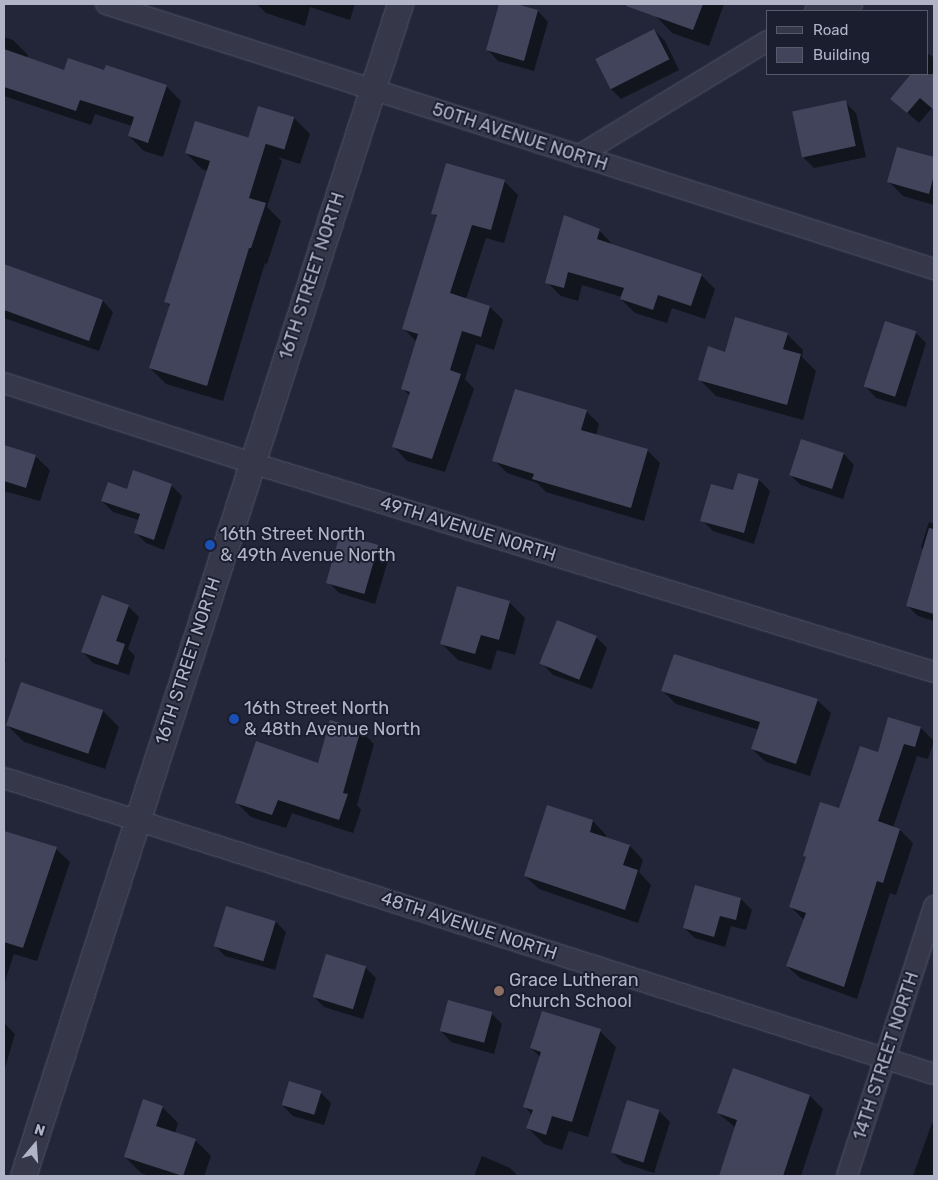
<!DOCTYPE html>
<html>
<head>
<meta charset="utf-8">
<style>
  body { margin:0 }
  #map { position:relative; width:938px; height:1180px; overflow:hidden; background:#232639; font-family:Rubik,sans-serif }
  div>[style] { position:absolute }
  .shadow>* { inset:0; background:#0007 }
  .building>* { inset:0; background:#42445b; transform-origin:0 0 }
  .roads { filter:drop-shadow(0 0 1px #515365) drop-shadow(0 0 1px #515365) }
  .minor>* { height:20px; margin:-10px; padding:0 10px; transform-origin:10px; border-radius:10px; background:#36384a }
  .tertiary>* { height:25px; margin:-12.5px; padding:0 12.5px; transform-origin:12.5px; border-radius:12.5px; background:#36384a }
  .dots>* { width:14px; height:14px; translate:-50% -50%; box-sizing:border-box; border:2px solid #1b1e2f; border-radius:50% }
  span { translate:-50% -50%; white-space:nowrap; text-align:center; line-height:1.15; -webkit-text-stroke:4px #1b1e2f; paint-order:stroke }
  .street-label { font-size:18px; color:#b1b3c6 }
  .poi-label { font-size:18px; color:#b1b3c6 }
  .left { translate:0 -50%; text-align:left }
  .frame { position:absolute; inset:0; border:5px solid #b1b3c6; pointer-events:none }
  .legend { position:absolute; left:766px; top:10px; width:162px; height:65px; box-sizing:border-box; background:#1b1e2f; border:1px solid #575a6b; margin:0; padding:6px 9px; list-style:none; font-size:15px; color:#b1b3c6 }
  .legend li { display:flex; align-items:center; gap:10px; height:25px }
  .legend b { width:25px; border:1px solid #575a6b }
  .north { position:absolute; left:10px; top:1120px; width:50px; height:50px; -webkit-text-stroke:4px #1b1e2f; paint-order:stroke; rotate:18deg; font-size:14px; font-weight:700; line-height:20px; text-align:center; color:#b1b3c6 }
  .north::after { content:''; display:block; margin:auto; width:18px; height:22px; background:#b1b3c6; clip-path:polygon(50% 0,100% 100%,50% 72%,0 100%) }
</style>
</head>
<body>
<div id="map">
  <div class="shadow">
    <div style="clip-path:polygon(257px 4px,355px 4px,350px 20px,310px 7px,305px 26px,266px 13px)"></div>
    <div style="clip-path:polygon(501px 4px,511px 4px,538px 11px,548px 22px,534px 71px,498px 61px,488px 50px)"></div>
    <div style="clip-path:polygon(661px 4px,724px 4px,709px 46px,672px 33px,656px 16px)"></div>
    <div style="clip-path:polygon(654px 30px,665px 41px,679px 70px,621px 99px,610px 88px)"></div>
    <div style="clip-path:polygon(4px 37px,13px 40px,28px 55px,27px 58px,65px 72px,105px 72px,166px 86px,181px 101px,163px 157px,144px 151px,129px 136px,132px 126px,95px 114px,91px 125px,4px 96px)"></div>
    <div style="clip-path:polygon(929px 54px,934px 58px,934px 110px,932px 108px,919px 123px,892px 99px,913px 74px,927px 74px,927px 57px)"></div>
    <div style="clip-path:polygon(845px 102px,856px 113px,866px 157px,814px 168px,803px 157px)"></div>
    <div style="clip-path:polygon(294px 118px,310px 134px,300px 164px,278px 157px,282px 161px,267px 207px,281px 221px,267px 264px,265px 263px,223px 401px,166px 384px,150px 368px,170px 306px,165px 301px,208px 171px,202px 169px,186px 153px,254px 141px)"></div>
    <div style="clip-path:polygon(898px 148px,934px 158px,934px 205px,903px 196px,889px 182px)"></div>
    <div style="clip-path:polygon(504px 181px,518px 195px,504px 243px,486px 238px,466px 299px,490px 307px,503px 320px,494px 350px,476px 344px,465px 379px,474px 389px,445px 472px,407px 461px,394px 447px,410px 396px,403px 389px,417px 342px,404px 329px,438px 218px,433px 213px)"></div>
    <div style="clip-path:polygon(599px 230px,613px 245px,701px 275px,715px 289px,705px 319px,672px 308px,667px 323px,635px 313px,621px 299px,622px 297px,582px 285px,578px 301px,561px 296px,547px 282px)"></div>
    <div style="clip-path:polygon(5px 266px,103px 301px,113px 312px,99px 351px,4px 318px)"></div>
    <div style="clip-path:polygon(915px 332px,926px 343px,906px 407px,876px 398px,866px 387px)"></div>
    <div style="clip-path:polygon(787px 334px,803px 350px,802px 357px,816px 371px,803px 420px,716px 396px,700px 380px,726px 353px)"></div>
    <div style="clip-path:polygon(586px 411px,599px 424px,596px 435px,647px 450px,660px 463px,644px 521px,546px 492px,537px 483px,507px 473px,494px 460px)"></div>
    <div style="clip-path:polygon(4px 446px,35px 456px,50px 470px,40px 501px,4px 491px)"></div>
    <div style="clip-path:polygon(844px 454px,854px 465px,843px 499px,801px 485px,790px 475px)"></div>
    <div style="clip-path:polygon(739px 474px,759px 480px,770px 491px,754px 544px,713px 531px,702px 520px,734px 492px)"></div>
    <div style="clip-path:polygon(171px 485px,182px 496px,164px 550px,146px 543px,135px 532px,139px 520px,113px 512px,102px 501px,127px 491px)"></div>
    <div style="clip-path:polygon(929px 522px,934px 524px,934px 621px,918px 616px,907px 605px,924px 550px,921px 547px)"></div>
    <div style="clip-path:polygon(378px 546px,389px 557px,375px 604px,339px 593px,328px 582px)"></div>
    <div style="clip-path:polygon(509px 602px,525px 618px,515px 655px,497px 650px,491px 670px,458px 660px,442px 644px)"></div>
    <div style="clip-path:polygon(128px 606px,139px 617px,128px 649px,135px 656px,129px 675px,93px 663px,83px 652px)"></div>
    <div style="clip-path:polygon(596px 637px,607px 648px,592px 689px,553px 675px,543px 664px)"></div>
    <div style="clip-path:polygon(4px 657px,6px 659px,4px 668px)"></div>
    <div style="clip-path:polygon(22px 684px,103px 711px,119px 727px,105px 769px,24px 742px,8px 726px)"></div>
    <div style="clip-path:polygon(663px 691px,817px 700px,831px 713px,810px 776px,766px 762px,752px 749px,759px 730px,676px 704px)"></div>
    <div style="clip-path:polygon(921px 728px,934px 741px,928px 759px,917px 756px,893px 828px,900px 830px,913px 843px,896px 895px,890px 893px,857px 999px,800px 978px,787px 966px,804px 920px,791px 907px,807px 858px,804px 855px,840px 810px,879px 753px)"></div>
    <div style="clip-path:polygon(360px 730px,374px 744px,357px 805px,361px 810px,353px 833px,292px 813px,286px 828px,251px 817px,237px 803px,319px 764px)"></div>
    <div style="clip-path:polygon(593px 821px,606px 835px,605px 838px,630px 846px,643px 860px,639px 872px,651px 885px,638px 923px,539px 889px,525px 876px)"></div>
    <div style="clip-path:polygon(4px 832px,56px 849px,70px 862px,37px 961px,14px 954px,4px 984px)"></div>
    <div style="clip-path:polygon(696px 887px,741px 899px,752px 910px,746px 930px,731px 926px,725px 947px,695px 938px,684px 928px)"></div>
    <div style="clip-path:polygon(276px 922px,286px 932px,275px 970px,225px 956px,214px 945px)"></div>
    <div style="clip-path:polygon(365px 967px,376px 978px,363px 1019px,324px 1007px,314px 997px)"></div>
    <div style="clip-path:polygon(491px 1013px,502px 1024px,494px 1054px,451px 1042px,441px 1031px)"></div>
    <div style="clip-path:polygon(4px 1023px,15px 1034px,5px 1068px,4px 1068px)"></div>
    <div style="clip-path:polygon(600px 1031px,616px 1047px,588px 1137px,569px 1131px,562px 1150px,544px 1144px,528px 1128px,532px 1115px,524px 1106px,540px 1057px,531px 1048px)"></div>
    <div style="clip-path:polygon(733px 1070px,810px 1096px,823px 1109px,801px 1176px,720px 1176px,736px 1128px,718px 1113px)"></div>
    <div style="clip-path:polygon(320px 1092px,331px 1103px,324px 1125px,293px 1116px,282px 1105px)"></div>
    <div style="clip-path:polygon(162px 1107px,178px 1123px,175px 1133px,195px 1140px,211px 1156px,204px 1176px,150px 1176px,141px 1173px,125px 1157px)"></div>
    <div style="clip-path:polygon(659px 1111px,670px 1122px,654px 1173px,623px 1163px,612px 1152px)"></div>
    <div style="clip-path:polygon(932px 1123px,934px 1124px,934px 1176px,913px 1176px)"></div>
    <div style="clip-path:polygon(482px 1156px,510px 1168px,518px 1176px,474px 1176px)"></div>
  </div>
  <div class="building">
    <div style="clip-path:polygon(499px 4px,516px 4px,538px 10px,524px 61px,486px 50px)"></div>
    <div style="clip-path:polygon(627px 4px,703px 4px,693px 30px,626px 6px)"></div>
    <div style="left:654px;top:29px;width:34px;height:66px;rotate:63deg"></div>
    <div style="clip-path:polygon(4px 49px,64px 70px,68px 58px,104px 70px,106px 65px,167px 85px,148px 143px,128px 136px,134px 117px,80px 100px,76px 111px,4px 87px)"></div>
    <div style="clip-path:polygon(911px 74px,934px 74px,934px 110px,920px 98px,907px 113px,890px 99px)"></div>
    <div style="left:846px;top:100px;width:47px;height:55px;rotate:78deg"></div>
    <div style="left:258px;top:106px;width:38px;height:34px;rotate:17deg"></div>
    <div style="clip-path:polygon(195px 121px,266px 143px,249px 198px,266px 203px,251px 248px,249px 248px,207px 386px,149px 368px,170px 304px,164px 302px,210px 161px,185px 153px)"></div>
    <div style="clip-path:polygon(897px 147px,934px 157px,934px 175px,929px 194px,887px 182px)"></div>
    <div style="clip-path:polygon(446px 163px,505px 180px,491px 230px,472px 225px,450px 293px,490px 306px,481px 337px,462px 331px,450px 370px,461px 374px,432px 459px,392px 447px,410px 392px,401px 389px,418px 334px,402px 329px,437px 215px,431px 214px)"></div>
    <div style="clip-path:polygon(564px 215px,600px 229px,597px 239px,702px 274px,691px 306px,658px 295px,653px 310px,620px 299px,624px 288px,568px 272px,564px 288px,545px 283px)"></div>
    <div style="clip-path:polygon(4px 264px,103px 300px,89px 341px,4px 310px)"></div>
    <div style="clip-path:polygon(735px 317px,788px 333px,783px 349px,801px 354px,787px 405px,698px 380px,708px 346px,725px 352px)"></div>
    <div style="left:885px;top:321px;width:33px;height:69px;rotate:18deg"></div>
    <div style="clip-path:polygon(515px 389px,587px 410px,581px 430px,648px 449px,631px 508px,532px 479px,534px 474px,492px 461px)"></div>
    <div style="left:801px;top:439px;width:45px;height:38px;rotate:18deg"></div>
    <div style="clip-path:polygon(4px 445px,36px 455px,26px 488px,4px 481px)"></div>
    <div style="clip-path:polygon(133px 470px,172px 484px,154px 540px,134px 533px,140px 514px,101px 501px,108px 482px,127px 489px)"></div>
    <div style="clip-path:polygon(738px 473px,759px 479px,744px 533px,700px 521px,711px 484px,733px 490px)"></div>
    <div style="clip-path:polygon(929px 528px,934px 529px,934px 614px,906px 606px)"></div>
    <div style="left:340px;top:534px;width:40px;height:51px;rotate:16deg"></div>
    <div style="clip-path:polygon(457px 586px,510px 601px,499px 640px,481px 635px,475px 654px,440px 644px)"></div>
    <div style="clip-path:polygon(102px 595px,129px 605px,116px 641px,125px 644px,118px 665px,81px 652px)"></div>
    <div style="left:557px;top:620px;width:43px;height:47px;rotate:22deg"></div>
    <div style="clip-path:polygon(674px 654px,818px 699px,796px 764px,751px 749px,760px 722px,661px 691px)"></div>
    <div style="left:21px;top:682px;width:87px;height:46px;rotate:19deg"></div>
    <div style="clip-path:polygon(888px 717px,921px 727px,915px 747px,904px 744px,878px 821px,900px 829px,883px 883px,877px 881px,844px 987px,786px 966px,806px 913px,789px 907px,806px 857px,803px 856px,820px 802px,839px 808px,860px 746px,878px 752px)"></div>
    <div style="clip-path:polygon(330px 720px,361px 729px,343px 793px,348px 794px,339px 820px,278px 800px,272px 815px,235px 803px,256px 741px,318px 763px)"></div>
    <div style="clip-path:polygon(547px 805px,593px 820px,590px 832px,630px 845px,623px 865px,638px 870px,625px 910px,524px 876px)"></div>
    <div style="clip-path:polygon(4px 831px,57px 847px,23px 948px,4px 942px)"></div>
    <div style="clip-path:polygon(695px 885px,741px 898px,736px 920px,720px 916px,714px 937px,683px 928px)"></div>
    <div style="left:226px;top:906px;width:52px;height:42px;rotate:17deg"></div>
    <div style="left:326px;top:954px;width:42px;height:45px;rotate:17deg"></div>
    <div style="left:448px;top:1000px;width:46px;height:32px;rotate:15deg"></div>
    <div style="clip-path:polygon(542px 1011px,601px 1029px,572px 1122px,552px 1116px,546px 1135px,526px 1128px,533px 1110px,523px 1107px,541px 1052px,530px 1048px)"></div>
    <div style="clip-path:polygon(733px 1068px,810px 1095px,783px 1176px,719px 1176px,737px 1120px,717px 1113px)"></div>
    <div style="left:289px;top:1081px;width:34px;height:25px;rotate:17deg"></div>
    <div style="clip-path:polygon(143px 1099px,163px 1106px,156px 1126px,196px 1139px,183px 1176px,124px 1157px)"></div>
    <div style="left:627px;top:1100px;width:34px;height:55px;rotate:17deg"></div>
  </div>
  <div class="roads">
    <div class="minor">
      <div style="left:106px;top:4px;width:869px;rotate:17.75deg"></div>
      <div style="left:815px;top:11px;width:38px;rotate:-11deg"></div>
      <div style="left:578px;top:156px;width:221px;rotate:-31.3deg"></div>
      <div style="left:4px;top:383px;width:261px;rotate:17.9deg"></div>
      <div style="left:252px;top:463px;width:713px;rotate:17.04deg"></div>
      <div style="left:4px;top:778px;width:976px;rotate:17.66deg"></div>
      <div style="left:847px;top:1176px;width:284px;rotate:-72.1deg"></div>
    </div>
    <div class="tertiary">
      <div style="left:23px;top:1176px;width:1231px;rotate:-72.17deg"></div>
    </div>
  </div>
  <div class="dots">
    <div style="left:210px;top:545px;background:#1a4fb4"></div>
    <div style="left:234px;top:719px;background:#1a4fb4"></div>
    <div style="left:499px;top:991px;background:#8d6e63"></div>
  </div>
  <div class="street-label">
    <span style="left:520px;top:137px;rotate:18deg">50TH AVENUE NORTH</span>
    <span style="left:312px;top:276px;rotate:-72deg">16TH STREET NORTH</span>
    <span style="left:468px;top:529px;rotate:17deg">49TH AVENUE NORTH</span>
    <span style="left:188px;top:661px;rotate:-72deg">16TH STREET NORTH</span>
    <span style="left:469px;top:926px;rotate:18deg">48TH AVENUE NORTH</span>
    <span style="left:886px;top:1056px;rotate:-72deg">14TH STREET NORTH</span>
  </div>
  <div class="poi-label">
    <span class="left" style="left:220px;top:545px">16th Street North<br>&amp; 49th Avenue North</span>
    <span class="left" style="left:244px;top:719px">16th Street North<br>&amp; 48th Avenue North</span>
    <span class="left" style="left:509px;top:991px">Grace Lutheran<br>Church School</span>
  </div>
  <div class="frame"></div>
  <ul class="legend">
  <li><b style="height:6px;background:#36384a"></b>Road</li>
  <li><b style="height:14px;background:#42445b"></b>Building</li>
  </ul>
  <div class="north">N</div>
</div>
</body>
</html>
